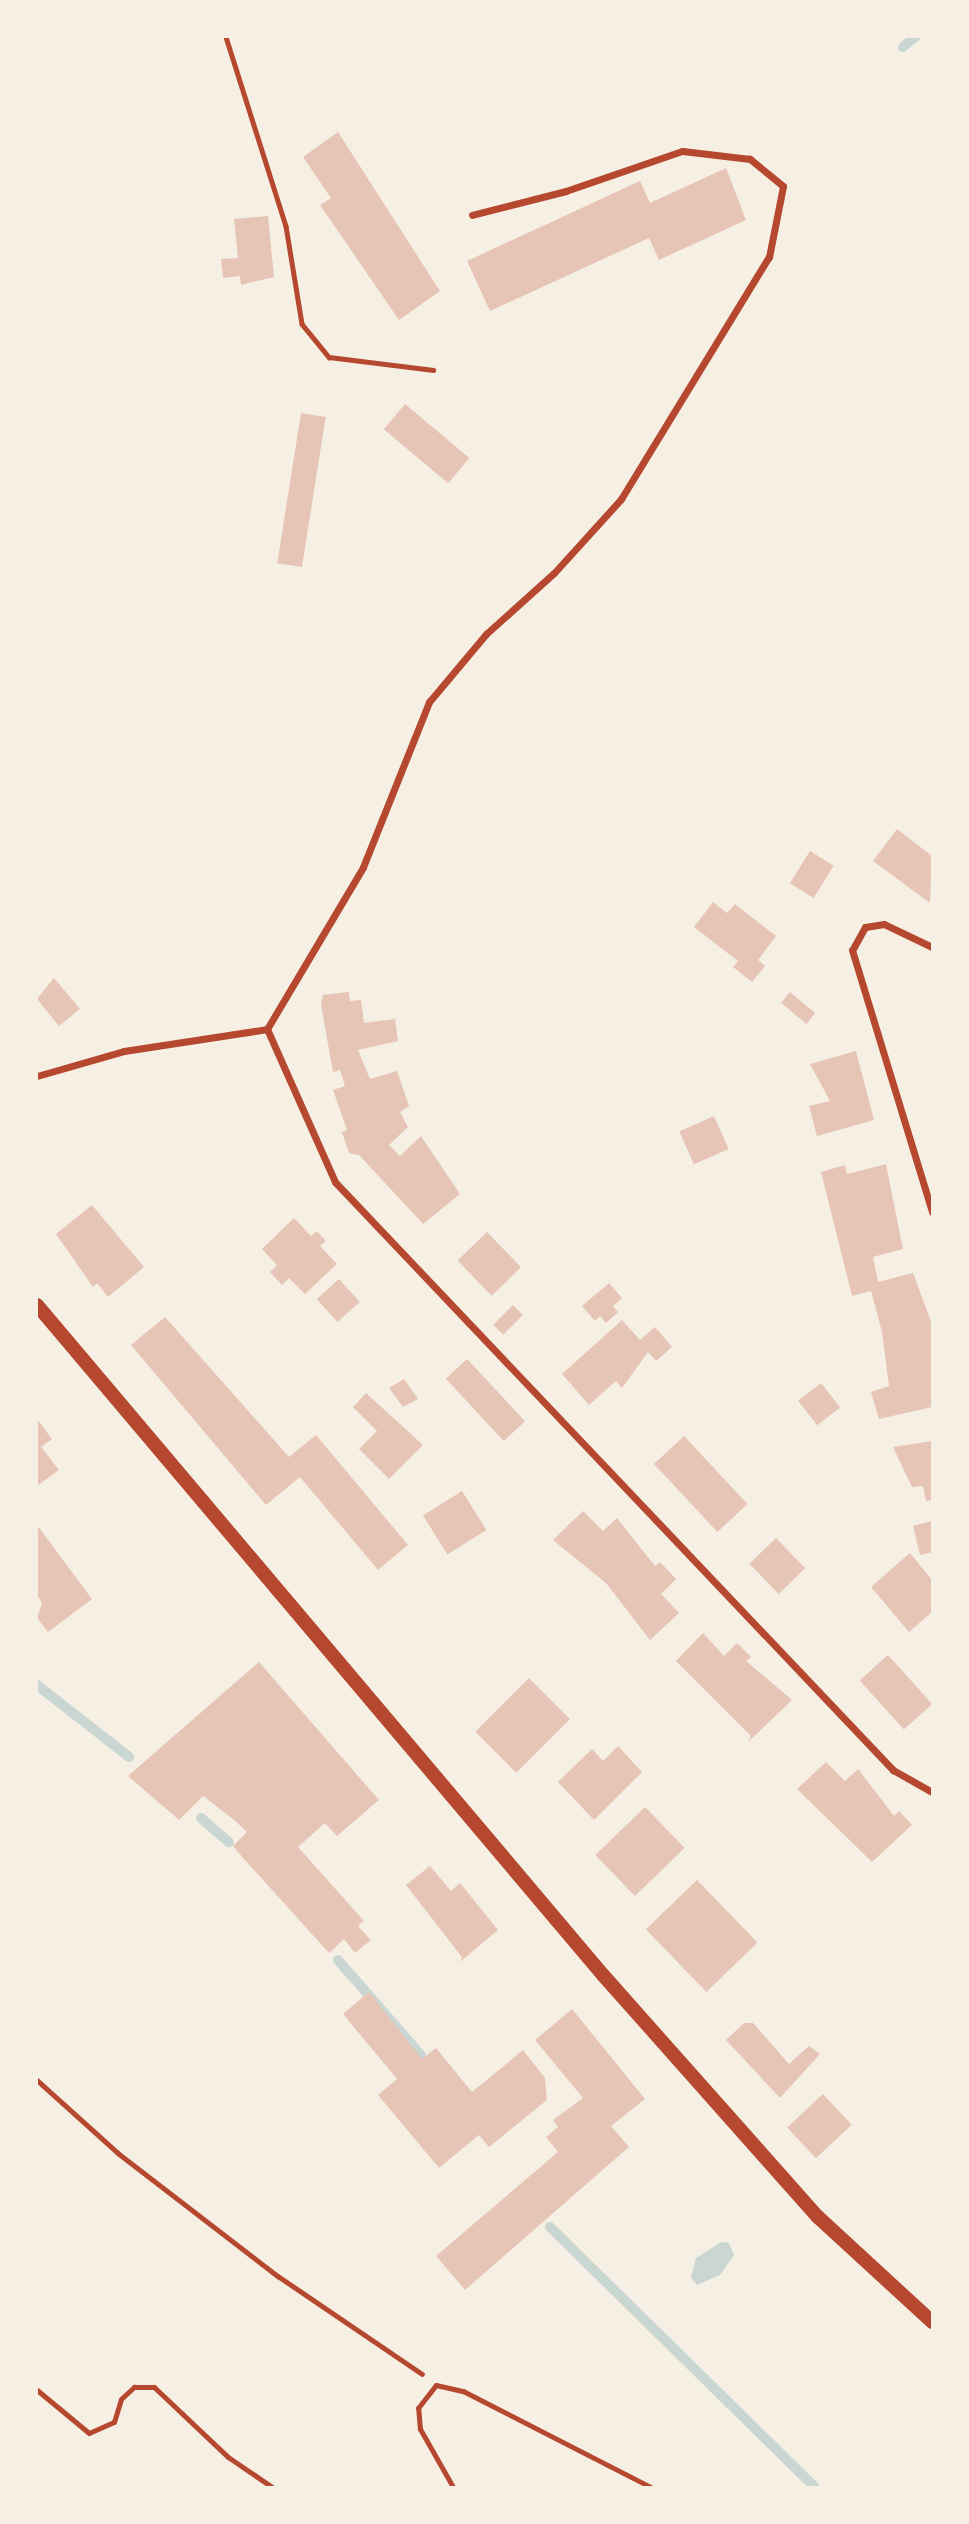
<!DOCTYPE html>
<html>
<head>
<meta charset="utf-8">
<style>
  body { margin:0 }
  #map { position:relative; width:969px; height:2524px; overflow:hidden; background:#f6efe4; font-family:"Archivo Narrow",sans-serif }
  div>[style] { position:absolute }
  .water>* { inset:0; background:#c9d6d2 }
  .stream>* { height:10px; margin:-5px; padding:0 5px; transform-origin:5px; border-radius:5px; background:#c9d6d2 }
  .building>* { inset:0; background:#e6c5b7; transform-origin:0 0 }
  .path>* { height:4.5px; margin:-2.25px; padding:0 2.25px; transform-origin:2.25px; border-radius:2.25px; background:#b5482f }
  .service>* { height:5px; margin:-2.5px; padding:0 2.5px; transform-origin:2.5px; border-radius:2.5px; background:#b5482f }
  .minor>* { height:7px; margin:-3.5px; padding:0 3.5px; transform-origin:3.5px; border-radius:3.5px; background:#b5482f }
  .secondary>* { height:14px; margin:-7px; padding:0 7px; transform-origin:7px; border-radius:7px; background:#b5482f }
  span { translate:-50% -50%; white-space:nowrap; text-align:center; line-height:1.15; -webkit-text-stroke:6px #f6efe4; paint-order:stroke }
  .frame { position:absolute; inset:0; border:38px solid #f6efe4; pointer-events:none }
</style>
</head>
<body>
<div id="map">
  <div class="water">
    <div style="clip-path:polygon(721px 2242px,729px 2243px,734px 2255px,720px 2275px,697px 2285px,691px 2278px,696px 2258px)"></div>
  </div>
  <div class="stream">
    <div style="left:903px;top:47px;width:16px;rotate:-40deg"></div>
    <div style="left:37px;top:1685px;width:117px;rotate:38deg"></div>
    <div style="left:201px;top:1818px;width:37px;rotate:41deg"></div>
    <div style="left:338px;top:1960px;width:126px;rotate:48.9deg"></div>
    <div style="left:550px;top:2227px;width:371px;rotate:44.5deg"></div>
  </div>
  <div class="building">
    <div style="clip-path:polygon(338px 132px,440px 291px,399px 320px,320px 205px,331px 198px,303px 157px)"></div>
    <div style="clip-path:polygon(726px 168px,746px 220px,659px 260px,649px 238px,490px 311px,467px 261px,640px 181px,650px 203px)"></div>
    <div style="clip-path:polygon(268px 216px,274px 277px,241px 285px,240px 276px,223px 278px,221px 259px,238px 258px,234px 219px)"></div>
    <div style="left:405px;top:404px;width:84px;height:33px;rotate:40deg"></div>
    <div style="left:301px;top:413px;width:25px;height:152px;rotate:9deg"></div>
    <div style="clip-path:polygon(897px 829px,932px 856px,930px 903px,873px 861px)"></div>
    <div style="left:810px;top:851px;width:28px;height:38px;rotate:32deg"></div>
    <div style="clip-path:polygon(713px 902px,727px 913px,735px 904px,776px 936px,758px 960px,765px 966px,752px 982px,733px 967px,738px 961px,694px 927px)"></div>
    <div style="clip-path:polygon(54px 978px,80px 1009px,59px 1026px,37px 999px)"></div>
    <div style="clip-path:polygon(349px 992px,350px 1001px,361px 1000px,364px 1023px,395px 1019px,398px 1041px,358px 1050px,370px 1079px,397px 1071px,409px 1106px,400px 1112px,408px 1127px,389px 1145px,400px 1156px,421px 1136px,460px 1194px,423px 1224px,359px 1155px,349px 1153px,342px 1132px,347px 1130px,333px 1090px,345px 1086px,340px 1070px,333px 1072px,321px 1005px,323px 995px)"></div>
    <div style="left:790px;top:992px;width:33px;height:14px;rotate:40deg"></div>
    <div style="clip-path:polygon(856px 1051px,874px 1120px,817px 1136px,809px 1106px,830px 1101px,810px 1064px)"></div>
    <div style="left:714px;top:1116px;width:36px;height:38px;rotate:66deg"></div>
    <div style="clip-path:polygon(886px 1164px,903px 1249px,873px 1257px,878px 1282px,913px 1273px,932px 1324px,932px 1407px,879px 1419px,871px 1392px,889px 1386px,882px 1332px,871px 1291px,852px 1296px,821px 1172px,845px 1165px,847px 1174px)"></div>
    <div style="clip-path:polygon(92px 1205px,144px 1267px,108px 1297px,97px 1283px,93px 1287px,56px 1234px)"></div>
    <div style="clip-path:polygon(294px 1218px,311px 1236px,317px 1231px,326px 1241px,320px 1246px,337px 1264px,305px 1294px,289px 1278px,282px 1285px,270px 1272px,277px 1265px,262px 1249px)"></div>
    <div style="left:487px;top:1232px;width:49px;height:41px;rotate:46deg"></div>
    <div style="left:339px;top:1279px;width:31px;height:30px;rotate:48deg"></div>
    <div style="clip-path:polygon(609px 1283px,622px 1298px,613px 1306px,618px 1312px,606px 1323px,600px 1316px,595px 1321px,582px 1306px)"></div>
    <div style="left:513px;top:1305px;width:14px;height:28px;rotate:45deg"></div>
    <div style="clip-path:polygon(165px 1317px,289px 1457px,316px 1435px,408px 1545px,378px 1570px,300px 1477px,266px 1505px,131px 1345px)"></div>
    <div style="clip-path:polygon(622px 1320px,640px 1340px,655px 1327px,672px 1347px,656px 1361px,648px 1352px,622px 1388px,616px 1381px,589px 1405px,562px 1374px)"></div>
    <div style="left:467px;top:1359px;width:85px;height:29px;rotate:47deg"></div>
    <div style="clip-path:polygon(404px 1379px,418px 1399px,403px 1407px,389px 1388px)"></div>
    <div style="left:821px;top:1383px;width:31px;height:29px;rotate:52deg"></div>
    <div style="clip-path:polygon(366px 1393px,423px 1445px,389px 1479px,359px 1449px,377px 1431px,353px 1407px)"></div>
    <div style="clip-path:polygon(37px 1419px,52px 1439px,41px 1447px,59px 1470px,37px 1486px)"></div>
    <div style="left:684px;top:1436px;width:93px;height:41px;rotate:47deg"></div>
    <div style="clip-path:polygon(932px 1441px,932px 1500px,926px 1501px,923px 1486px,912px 1487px,893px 1447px)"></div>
    <div style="left:462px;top:1491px;width:46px;height:46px;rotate:58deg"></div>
    <div style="clip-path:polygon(583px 1511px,603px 1531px,617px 1518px,655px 1566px,660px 1562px,676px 1579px,661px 1594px,679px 1613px,650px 1640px,606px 1583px,553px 1540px)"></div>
    <div style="clip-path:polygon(932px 1521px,932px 1552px,920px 1555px,913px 1526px)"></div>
    <div style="clip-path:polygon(37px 1525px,92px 1599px,48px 1632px,37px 1618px,42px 1603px,37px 1595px)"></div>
    <div style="left:776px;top:1538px;width:42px;height:37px;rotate:46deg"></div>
    <div style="clip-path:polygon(910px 1553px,932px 1580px,932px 1612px,909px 1632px,871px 1587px)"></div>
    <div style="clip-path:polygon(703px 1633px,724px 1656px,737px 1643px,751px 1657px,746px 1661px,792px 1700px,748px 1742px,751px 1736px,676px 1661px)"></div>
    <div style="left:888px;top:1655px;width:66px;height:38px;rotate:48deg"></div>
    <div style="clip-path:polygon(259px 1662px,379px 1800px,337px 1836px,325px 1823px,298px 1847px,364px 1921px,358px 1926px,371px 1940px,355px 1953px,344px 1939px,329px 1953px,244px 1859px,233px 1846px,247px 1832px,233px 1819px,203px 1796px,179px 1820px,128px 1776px)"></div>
    <div style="left:529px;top:1678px;width:58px;height:76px;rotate:45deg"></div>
    <div style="clip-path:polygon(618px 1746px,642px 1772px,594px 1820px,558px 1782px,592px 1749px,603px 1761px)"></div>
    <div style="clip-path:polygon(826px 1762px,845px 1781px,858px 1769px,894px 1816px,899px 1811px,912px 1825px,872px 1862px,797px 1789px)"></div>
    <div style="left:645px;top:1807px;width:57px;height:69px;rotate:46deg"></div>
    <div style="clip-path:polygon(430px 1866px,451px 1891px,460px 1883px,498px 1930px,460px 1962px,462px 1957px,406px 1885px)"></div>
    <div style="left:697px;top:1880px;width:87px;height:71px;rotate:46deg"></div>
    <div style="clip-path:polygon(369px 1992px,422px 2059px,436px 2048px,472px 2092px,523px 2050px,545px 2078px,547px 2100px,489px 2147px,479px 2135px,439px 2168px,378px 2095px,397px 2079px,343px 2014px)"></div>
    <div style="clip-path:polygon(572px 2009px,645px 2099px,611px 2126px,629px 2147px,465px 2290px,436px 2256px,558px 2152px,546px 2137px,558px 2127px,553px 2120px,583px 2098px,535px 2040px)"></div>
    <div style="clip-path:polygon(744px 2023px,753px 2023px,789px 2064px,809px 2046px,820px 2054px,780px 2098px,726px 2040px)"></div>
    <div style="left:823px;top:2094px;width:42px;height:49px;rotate:47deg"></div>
  </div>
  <div class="path">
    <div style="left:226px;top:37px;width:198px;rotate:72.4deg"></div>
    <div style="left:286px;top:226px;width:99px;rotate:80.7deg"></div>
    <div style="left:302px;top:324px;width:43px;rotate:50.7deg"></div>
    <div style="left:329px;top:357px;width:105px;rotate:7.1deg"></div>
    <div style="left:37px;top:2080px;width:109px;rotate:42deg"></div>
    <div style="left:118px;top:2153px;width:202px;rotate:37.6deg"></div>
    <div style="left:278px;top:2276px;width:174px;rotate:34.2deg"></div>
  </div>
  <div class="service">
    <div style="left:37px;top:2390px;width:67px;rotate:39.6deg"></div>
    <div style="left:89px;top:2433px;width:27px;rotate:-24deg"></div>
    <div style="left:114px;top:2422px;width:24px;rotate:-73deg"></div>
    <div style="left:121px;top:2399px;width:18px;rotate:-43deg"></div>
    <div style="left:134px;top:2387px;width:20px"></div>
    <div style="left:154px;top:2387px;width:102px;rotate:43.4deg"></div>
    <div style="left:228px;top:2457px;width:53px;rotate:34.3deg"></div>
    <div style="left:453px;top:2487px;width:67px;rotate:-119.6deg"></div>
    <div style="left:420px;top:2429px;width:21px;rotate:-95deg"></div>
    <div style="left:418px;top:2408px;width:29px;rotate:-52deg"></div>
    <div style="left:436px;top:2385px;width:28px;rotate:13deg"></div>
    <div style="left:463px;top:2391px;width:211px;rotate:27.1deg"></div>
  </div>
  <div class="minor">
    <div style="left:932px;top:947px;width:53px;rotate:-154.4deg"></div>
    <div style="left:884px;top:924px;width:19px;rotate:171deg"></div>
    <div style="left:865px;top:927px;width:26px;rotate:119deg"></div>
    <div style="left:852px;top:950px;width:274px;rotate:73deg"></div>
    <div style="left:267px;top:1029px;width:167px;rotate:66deg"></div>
    <div style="left:335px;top:1182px;width:811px;rotate:46.5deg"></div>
    <div style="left:893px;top:1770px;width:45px;rotate:29.4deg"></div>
    <div style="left:37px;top:1076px;width:91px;rotate:-16deg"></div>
    <div style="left:124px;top:1051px;width:145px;rotate:-8.7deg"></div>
    <div style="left:267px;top:1029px;width:188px;rotate:-59.3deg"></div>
    <div style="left:363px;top:867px;width:178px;rotate:-68.2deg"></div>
    <div style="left:429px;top:702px;width:89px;rotate:-50deg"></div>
    <div style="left:486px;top:634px;width:91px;rotate:-41.9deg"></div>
    <div style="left:554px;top:573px;width:100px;rotate:-47.8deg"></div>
    <div style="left:621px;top:499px;width:284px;rotate:-58.6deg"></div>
    <div style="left:769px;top:257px;width:72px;rotate:-78.8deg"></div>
    <div style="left:783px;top:186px;width:43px;rotate:-140.7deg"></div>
    <div style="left:750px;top:159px;width:68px;rotate:-173.3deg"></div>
    <div style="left:682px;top:151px;width:123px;rotate:161deg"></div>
    <div style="left:566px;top:191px;width:97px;rotate:165.7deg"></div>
  </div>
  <div class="secondary">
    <div style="left:37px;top:1305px;width:877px;rotate:49.81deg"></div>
    <div style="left:603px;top:1975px;width:324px;rotate:48.4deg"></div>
    <div style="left:818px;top:2217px;width:155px;rotate:42.6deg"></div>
  </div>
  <div class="frame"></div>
</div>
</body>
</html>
